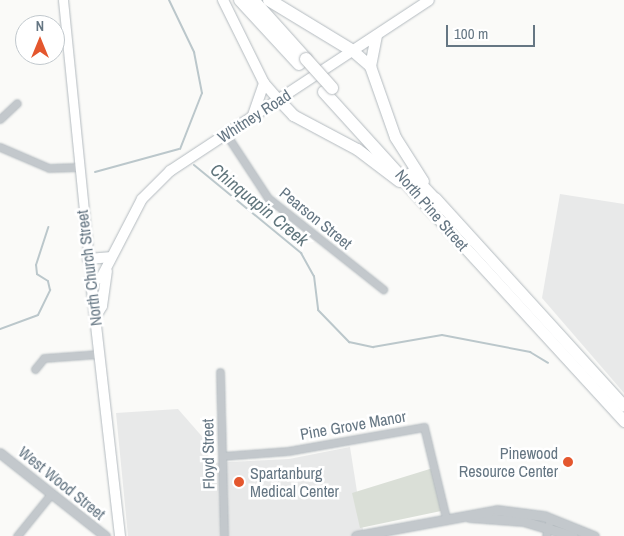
<!DOCTYPE html>
<html>
<head>
<meta charset="utf-8">
<style>
  body { margin:0 }
  #map { position:relative; width:624px; height:536px; overflow:hidden; background:#fafaf8; font-family:"Archivo Narrow",sans-serif }
  div>[style] { position:absolute }
  .built>* { inset:0; background:#e8e9e9 }
  .green>* { inset:0; background:#dadfd7 }
  .stream>* { height:2px; margin:-1px; padding:0 1px; transform-origin:1px; border-radius:1px; background:#bbc7cb }
  .roads { filter:drop-shadow(0 0 1px #b3babf) drop-shadow(0 0 1px #b3babf) }
  .minor>* { height:7px; margin:-3.5px; padding:0 3.5px; transform-origin:3.5px; border-radius:3.5px; background:#c3c8cc }
  .tertiary>* { height:9px; margin:-4.5px; padding:0 4.5px; transform-origin:4.5px; border-radius:4.5px; background:#c3c8cc }
  .secondary>* { height:9px; margin:-4.5px; padding:0 4.5px; transform-origin:4.5px; border-radius:4.5px; background:#fff }
  .primary>* { height:10px; margin:-5px; padding:0 5px; transform-origin:5px; border-radius:5px; background:#fff }
  .trunk>* { height:11px; margin:-5.5px; padding:0 5.5px; transform-origin:5.5px; border-radius:5.5px; background:#fff }
  .motorway>* { height:12px; margin:-6px; padding:0 6px; transform-origin:6px; border-radius:6px; background:#fff }
  .bridges { filter:drop-shadow(0 0 1px #b4b9bd) drop-shadow(0 0 1px #b4b9bd) }
  .motorway-bridge>* { height:12px; margin:-6px; padding:0 6px; transform-origin:6px; border-radius:6px; background:#fff }
  .dots>* { width:14px; height:14px; translate:-50% -50%; box-sizing:border-box; border:2px solid #fff; border-radius:50% }
  span { translate:-50% -50%; white-space:nowrap; text-align:center; line-height:1.15; -webkit-text-stroke:5px #fff; paint-order:stroke }
  .street-label { font-size:16px; color:#657683 }
  .poi-label { font-size:16px; color:#657683 }
  .right { translate:-100% -50%; text-align:right }
  .left { translate:0 -50%; text-align:left }
  .water-label { font-size:18px; color:#60757c; font-style:italic }
  .north { position:absolute; left:15px; top:15px; width:50px; height:50px; box-sizing:border-box; background:#fff; border:1px solid #c1c8cd; border-radius:50%; rotate:0deg; font-size:14px; font-weight:700; line-height:20px; text-align:center; color:#657683 }
  .north::after { content:''; display:block; margin:auto; width:18px; height:22px; background:#e4572e; clip-path:polygon(50% 0,100% 100%,50% 72%,0 100%) }
  .scale { position:absolute; left:446px; top:25px; width:89px; height:22px; box-sizing:border-box; border:2px solid #657683; border-top:0; padding-left:6px; font-size:15px; line-height:18px; white-space:nowrap; color:#657683; -webkit-text-stroke:4px #fff; paint-order:stroke }
</style>
</head>
<body>
<div id="map">
  <div class="built">
    <div style="clip-path:polygon(560px 194px,624px 204px,624px 393px,542px 298px)"></div>
    <div style="clip-path:polygon(178px 409px,206px 441px,210px 463px,289px 459px,350px 447px,364px 536px,128px 536px,116px 413px)"></div>
  </div>
  <div class="green">
    <div style="clip-path:polygon(433px 468px,441px 511px,360px 528px,352px 493px)"></div>
  </div>
  <div class="stream">
    <div style="left:169px;top:0;width:58px;rotate:64.3deg"></div>
    <div style="left:194px;top:52px;width:42px;rotate:79deg"></div>
    <div style="left:202px;top:93px;width:60px;rotate:111.4deg"></div>
    <div style="left:194px;top:165px;width:139px;rotate:39.4deg"></div>
    <div style="left:301px;top:253px;width:26px;rotate:61deg"></div>
    <div style="left:314px;top:276px;width:34px;rotate:83deg"></div>
    <div style="left:318px;top:310px;width:45px;rotate:45.9deg"></div>
    <div style="left:349px;top:342px;width:25px;rotate:12deg"></div>
    <div style="left:373px;top:347px;width:70px;rotate:-9.9deg"></div>
    <div style="left:442px;top:335px;width:90px;rotate:10.9deg"></div>
    <div style="left:530px;top:352px;width:21px;rotate:31deg"></div>
    <div style="left:95px;top:172px;width:87px;rotate:-15.3deg"></div>
    <div style="left:0;top:329px;width:40px;rotate:-20.2deg"></div>
    <div style="left:38px;top:315px;width:28px;rotate:-64deg"></div>
    <div style="left:50px;top:290px;width:9px;rotate:-103deg"></div>
    <div style="left:48px;top:281px;width:13px;rotate:-148deg"></div>
    <div style="left:37px;top:274px;width:9px;rotate:-96deg"></div>
    <div style="left:36px;top:265px;width:40px;rotate:-72deg"></div>
  </div>
  <div class="roads">
    <div class="minor">
      <div style="left:0;top:119px;width:23px;rotate:-43deg"></div>
      <div style="left:226px;top:134px;width:77px;rotate:56.7deg"></div>
      <div style="left:268px;top:198px;width:147px;rotate:38.4deg"></div>
      <div style="left:0;top:147px;width:53px;rotate:23.2deg"></div>
      <div style="left:49px;top:168px;width:28px;rotate:-2deg"></div>
      <div style="left:35px;top:369px;width:14px;rotate:-51deg"></div>
      <div style="left:44px;top:358px;width:55px;rotate:-4.2deg"></div>
      <div style="left:220px;top:372px;width:164px;rotate:88.6deg"></div>
      <div style="left:222px;top:456px;width:66px;rotate:-4.3deg"></div>
      <div style="left:288px;top:451px;width:138px;rotate:-10deg"></div>
      <div style="left:424px;top:427px;width:94px;rotate:76.4deg"></div>
      <div style="left:17px;top:536px;width:54px;rotate:-51deg"></div>
      <div style="left:546px;top:536px;width:18px;rotate:-77deg"></div>
    </div>
    <div class="tertiary">
      <div style="left:0;top:453px;width:134px;rotate:38.3deg"></div>
      <div style="left:469px;top:517px;width:54px;rotate:4.2deg"></div>
      <div style="left:523px;top:521px;width:52px;rotate:16.7deg"></div>
      <div style="left:356px;top:536px;width:143px;rotate:-10.4deg"></div>
      <div style="left:497px;top:510px;width:47px;rotate:7.3deg"></div>
      <div style="left:544px;top:516px;width:54px;rotate:21.8deg"></div>
    </div>
    <div class="secondary">
      <div style="left:63px;top:0;width:282px;rotate:84.3deg"></div>
    </div>
    <div class="primary">
      <div style="left:223px;top:0;width:93px;rotate:63.7deg"></div>
      <div style="left:264px;top:83px;width:23px;rotate:49deg"></div>
      <div style="left:252px;top:118px;width:37px;rotate:-71deg"></div>
      <div style="left:88px;top:259px;width:21px;rotate:-5deg"></div>
      <div style="left:95px;top:318px;width:14px;rotate:-60deg"></div>
      <div style="left:102px;top:306px;width:35px;rotate:-82deg"></div>
      <div style="left:120px;top:536px;width:257px;rotate:-96.5deg"></div>
      <div style="left:91px;top:281px;width:10px;rotate:-17deg"></div>
      <div style="left:101px;top:278px;width:89px;rotate:-62.6deg"></div>
      <div style="left:142px;top:199px;width:40px;rotate:-45deg"></div>
      <div style="left:170px;top:171px;width:310px;rotate:-33.4deg"></div>
    </div>
    <div class="trunk">
      <div style="left:353px;top:51px;width:23px;rotate:41deg"></div>
      <div style="left:370px;top:66px;width:75px;rotate:70.6deg"></div>
      <div style="left:395px;top:137px;width:52px;rotate:57.5deg"></div>
      <div style="left:370px;top:66px;width:31px;rotate:-79deg"></div>
      <div style="left:279px;top:100px;width:21px;rotate:47deg"></div>
      <div style="left:293px;top:115px;width:72px;rotate:28deg"></div>
      <div style="left:357px;top:149px;width:53px;rotate:37.3deg"></div>
      <div style="left:435px;top:198px;width:281px;rotate:47.7deg"></div>
      <div style="left:427px;top:206px;width:292px;rotate:47.5deg"></div>
    </div>
    <div class="motorway">
      <div style="left:240px;top:0;width:87px;rotate:47.3deg"></div>
      <div style="left:253px;top:0;width:79px;rotate:48.1deg"></div>
      <div style="left:269px;top:0;width:98px;rotate:31.3deg"></div>
      <div style="left:324px;top:92px;width:162px;rotate:47.8deg"></div>
      <div style="left:411px;top:174px;width:42px;rotate:46.9deg"></div>
    </div>
  </div>
  <div class="bridges">
    <div class="motorway-bridge">
      <div style="left:306px;top:59px;width:39px;rotate:48deg"></div>
    </div>
  </div>
  <div class="dots">
    <div style="left:568px;top:462px;background:#e4572e"></div>
    <div style="left:239px;top:482px;background:#e4572e"></div>
  </div>
  <div class="street-label">
    <span style="left:254px;top:116px;rotate:-33deg">Whitney Road</span>
    <span style="left:432px;top:210px;rotate:49deg">North Pine Street</span>
    <span style="left:316px;top:218px;rotate:39deg">Pearson Street</span>
    <span style="left:89px;top:268px;rotate:-97deg">North Church Street</span>
    <span style="left:353px;top:425px;rotate:-10deg">Pine Grove Manor</span>
    <span style="left:208px;top:454px;rotate:-91deg">Floyd Street</span>
    <span style="left:62px;top:483px;rotate:39deg">West Wood Street</span>
  </div>
  <div class="poi-label">
    <span class="right" style="left:558px;top:462px">Pinewood<br>Resource Center</span>
    <span class="left" style="left:250px;top:482px">Spartanburg<br>Medical Center</span>
  </div>
  <div class="water-label">
    <span style="left:259px;top:205px;rotate:39deg">Chinquapin Creek</span>
  </div>
  <div class="north">N</div>
  <div class="scale">100 m</div>
</div>
</body>
</html>
